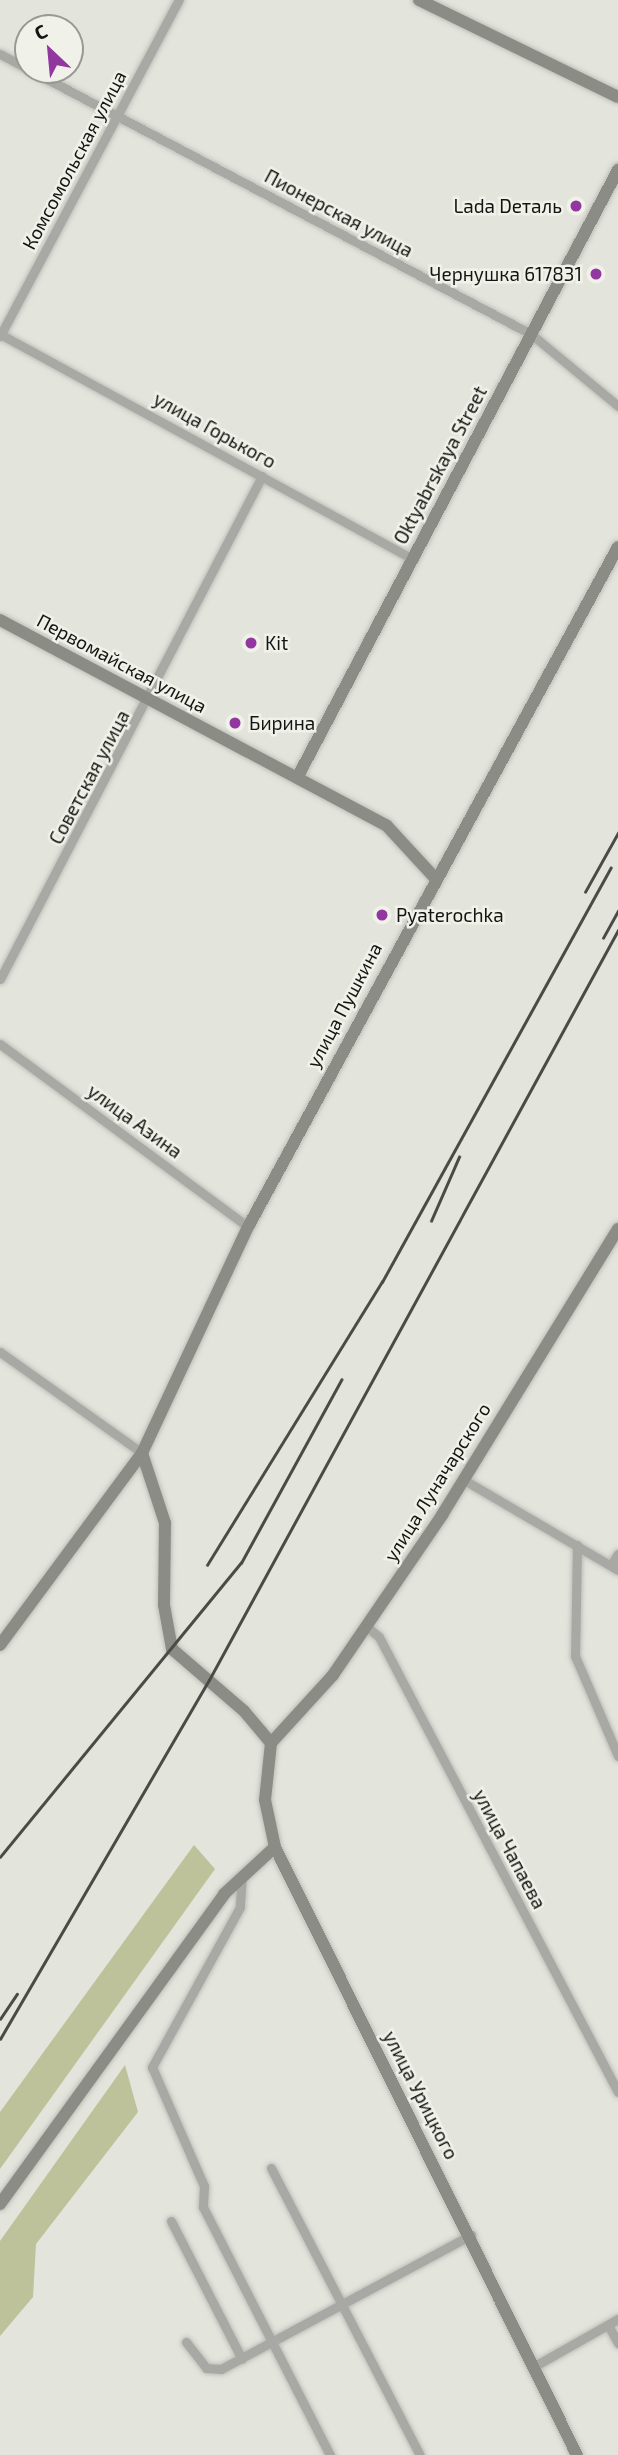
<!DOCTYPE html>
<html>
<head>
<meta charset="utf-8">
<style>
  body { margin:0 }
  #map { position:relative; width:618px; height:2455px; overflow:hidden; background:#e3e4dc; font-family:"Exo 2",sans-serif }
  div>[style] { position:absolute }
  .green>* { inset:0; background:#bec29a }
  .roads { filter:drop-shadow(0 0 2px #bebfb8) drop-shadow(0 0 2px #bebfb8) }
  .street>* { height:9px; margin:-4.5px; padding:0 4.5px; transform-origin:4.5px; border-radius:4.5px; background:#a8a9a5 }
  .secondary>* { height:12px; margin:-6px; padding:0 6px; transform-origin:6px; border-radius:6px; background:#8c8c87 }
  .rail>* { height:2.5px; margin:-1.25px; padding:0 1.25px; transform-origin:1.25px; border-radius:1.25px; background:#4a4b46 }
  .dots>* { width:19px; height:19px; translate:-50% -50%; box-sizing:border-box; border:4px solid #f0f1e9; border-radius:50% }
  span { translate:-50% -50%; white-space:nowrap; text-align:center; line-height:1.15; -webkit-text-stroke:5px #f0f1e9; paint-order:stroke }
  .street-label { font-size:19px; color:#141512 }
  .poi-label { font-size:19px; color:#141512 }
  .right { translate:-100% -50%; text-align:right }
  .left { translate:0 -50%; text-align:left }
  .north { position:absolute; left:14px; top:14px; width:70px; height:70px; box-sizing:border-box; background:#f0f1e9; border:2px solid #989993; border-radius:50%; rotate:334deg; font-size:19px; font-weight:700; line-height:28px; text-align:center; color:#141512 }
  .north::after { content:''; display:block; margin:auto; width:24px; height:32px; background:#9236a0; clip-path:polygon(50% 0,100% 100%,50% 72%,0 100%) }
</style>
</head>
<body>
<div id="map">
  <div class="green">
    <div style="clip-path:polygon(194px 1845px,215px 1869px,0 2169px,0 2112px)"></div>
    <div style="clip-path:polygon(125px 2065px,138px 2112px,36px 2244px,33px 2297px,0 2336px,0 2241px)"></div>
  </div>
  <div class="roads">
    <div class="street">
      <div style="left:0;top:54px;width:32px;rotate:28deg"></div>
      <div style="left:30px;top:70px;width:566px;rotate:27.79deg"></div>
      <div style="left:531px;top:334px;width:113px;rotate:39.6deg"></div>
      <div style="left:0;top:334px;width:469px;rotate:28.6deg"></div>
      <div style="left:0;top:336px;width:381px;rotate:-62deg"></div>
      <div style="left:0;top:979px;width:567px;rotate:-62.49deg"></div>
      <div style="left:0;top:1044px;width:308px;rotate:36.4deg"></div>
      <div style="left:0;top:1352px;width:174px;rotate:35.4deg"></div>
      <div style="left:464px;top:1480px;width:178px;rotate:30.3deg"></div>
      <div style="left:577px;top:1545px;width:111px;rotate:91deg"></div>
      <div style="left:575px;top:1656px;width:109px;rotate:66.7deg"></div>
      <div style="left:611px;top:1565px;width:13px;rotate:-58deg"></div>
      <div style="left:366px;top:1626px;width:17px;rotate:40deg"></div>
      <div style="left:379px;top:1637px;width:514px;rotate:62.29deg"></div>
      <div style="left:242px;top:1875px;width:32px;rotate:94deg"></div>
      <div style="left:240px;top:1907px;width:183px;rotate:118.8deg"></div>
      <div style="left:152px;top:2067px;width:130px;rotate:66.4deg"></div>
      <div style="left:204px;top:2186px;width:21px;rotate:93deg"></div>
      <div style="left:203px;top:2207px;width:279px;rotate:62.9deg"></div>
      <div style="left:271px;top:2168px;width:323px;rotate:62.6deg"></div>
      <div style="left:171px;top:2221px;width:155px;rotate:62.8deg"></div>
      <div style="left:608px;top:2325px;width:21px;rotate:61deg"></div>
      <div style="left:186px;top:2342px;width:33px;rotate:52deg"></div>
      <div style="left:206px;top:2368px;width:15px;rotate:4deg"></div>
      <div style="left:221px;top:2369px;width:284px;rotate:-28.2deg"></div>
      <div style="left:533px;top:2367px;width:98px;rotate:-29.5deg"></div>
    </div>
    <div class="secondary">
      <div style="left:419px;top:0;width:221px;rotate:26deg"></div>
      <div style="left:0;top:620px;width:438px;rotate:28deg"></div>
      <div style="left:387px;top:826px;width:69px;rotate:47.3deg"></div>
      <div style="left:297px;top:778px;width:688px;rotate:-62.17deg"></div>
      <div style="left:142px;top:1453px;width:74px;rotate:71.8deg"></div>
      <div style="left:165px;top:1523px;width:82px;rotate:90.7deg"></div>
      <div style="left:164px;top:1605px;width:45px;rotate:79.7deg"></div>
      <div style="left:172px;top:1649px;width:95px;rotate:40.7deg"></div>
      <div style="left:244px;top:1711px;width:42px;rotate:49.8deg"></div>
      <div style="left:0;top:1645px;width:239px;rotate:-53.5deg"></div>
      <div style="left:142px;top:1453px;width:250px;rotate:-64.9deg"></div>
      <div style="left:248px;top:1227px;width:774px;rotate:-61.45deg"></div>
      <div style="left:271px;top:1743px;width:57px;rotate:96deg"></div>
      <div style="left:265px;top:1800px;width:48px;rotate:78deg"></div>
      <div style="left:275px;top:1847px;width:679px;rotate:63.59deg"></div>
      <div style="left:271px;top:1743px;width:92px;rotate:-47.6deg"></div>
      <div style="left:333px;top:1675px;width:194px;rotate:-55.7deg"></div>
      <div style="left:442px;top:1515px;width:336px;rotate:-58.4deg"></div>
      <div style="left:0;top:2204px;width:382px;rotate:-54.1deg"></div>
      <div style="left:224px;top:1894px;width:69px;rotate:-42.7deg"></div>
    </div>
  </div>
  <div class="rail">
    <div style="left:585px;top:892px;width:68px;rotate:-60.8deg"></div>
    <div style="left:603px;top:938px;width:31px;rotate:-61deg"></div>
    <div style="left:431px;top:1221px;width:70px;rotate:-66.4deg"></div>
    <div style="left:207px;top:1565px;width:333px;rotate:-58.3deg"></div>
    <div style="left:382px;top:1282px;width:473px;rotate:-61.1deg"></div>
    <div style="left:0;top:1857px;width:380px;rotate:-50.7deg"></div>
    <div style="left:241px;top:1563px;width:209px;rotate:-61.3deg"></div>
    <div style="left:0;top:2019px;width:30px;rotate:-56deg"></div>
    <div style="left:0;top:2039px;width:415px;rotate:-59.8deg"></div>
    <div style="left:209px;top:1680px;width:854px;rotate:-61.39deg"></div>
  </div>
  <div class="dots">
    <div style="left:576px;top:206px;background:#9236a0"></div>
    <div style="left:596px;top:274px;background:#9236a0"></div>
    <div style="left:251px;top:643px;background:#9236a0"></div>
    <div style="left:235px;top:723px;background:#9236a0"></div>
    <div style="left:382px;top:915px;background:#9236a0"></div>
  </div>
  <div class="street-label">
    <span style="left:74px;top:160px;rotate:-62deg">Комсомольская улица</span>
    <span style="left:339px;top:213px;rotate:28deg">Пионерская улица</span>
    <span style="left:215px;top:430px;rotate:29deg">улица Горького</span>
    <span style="left:440px;top:465px;rotate:-62deg">Oktyabrskaya Street</span>
    <span style="left:122px;top:663px;rotate:28deg">Первомайская улица</span>
    <span style="left:89px;top:777px;rotate:-62deg">Советская улица</span>
    <span style="left:344px;top:1005px;rotate:-62deg">улица Пушкина</span>
    <span style="left:135px;top:1121px;rotate:36deg">улица Азина</span>
    <span style="left:437px;top:1482px;rotate:-58deg">улица Луначарского</span>
    <span style="left:510px;top:1849px;rotate:62deg">улица Чапаева</span>
    <span style="left:421px;top:2095px;rotate:63deg">улица Урицкого</span>
  </div>
  <div class="poi-label">
    <span class="right" style="left:562px;top:206px">Lada Dеталь</span>
    <span class="right" style="left:582px;top:274px">Чернушка 617831</span>
    <span class="left" style="left:265px;top:643px">Kit</span>
    <span class="left" style="left:249px;top:723px">Бирина</span>
    <span class="left" style="left:396px;top:915px">Pyaterochka</span>
  </div>
  <div class="north">С</div>
</div>
</body>
</html>
